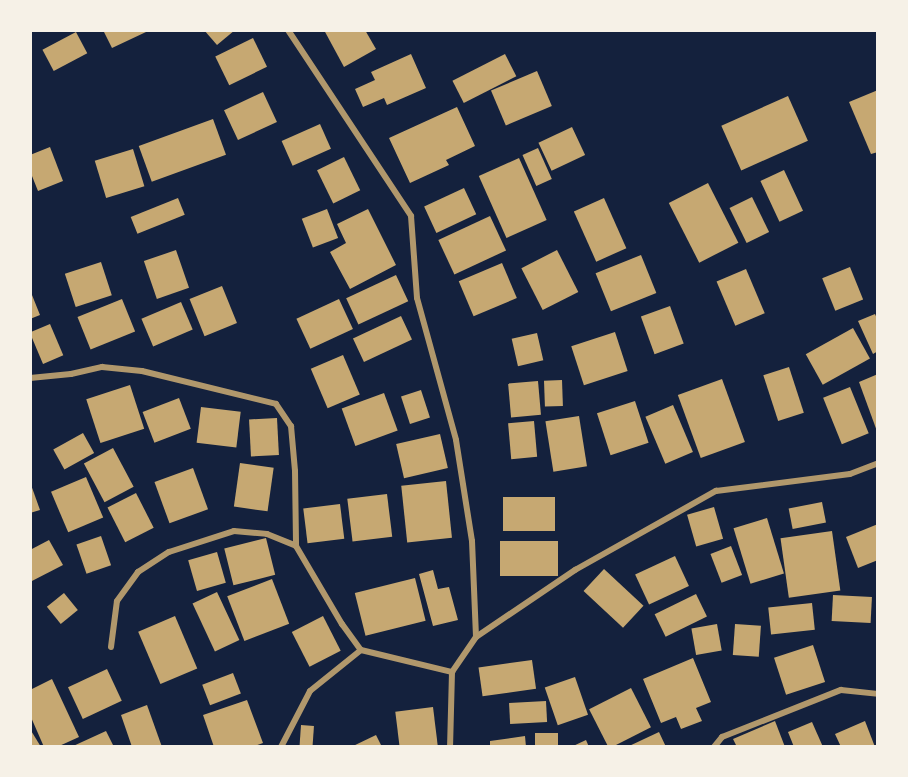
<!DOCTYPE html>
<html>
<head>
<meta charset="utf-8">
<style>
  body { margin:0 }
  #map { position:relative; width:908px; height:777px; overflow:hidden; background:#14213d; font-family:Cabin,sans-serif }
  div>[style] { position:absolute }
  .building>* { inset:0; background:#c6a872; transform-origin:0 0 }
  .minor>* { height:6px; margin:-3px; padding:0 3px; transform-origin:3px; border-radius:3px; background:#b1986c }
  span { translate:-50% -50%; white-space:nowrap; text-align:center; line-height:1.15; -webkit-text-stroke:4.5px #f6f1e7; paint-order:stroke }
  .frame { position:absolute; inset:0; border:32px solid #f6f1e7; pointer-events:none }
</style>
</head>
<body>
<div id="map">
  <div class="building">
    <div style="clip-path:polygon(103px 30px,145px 30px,146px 32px,112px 48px)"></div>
    <div style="clip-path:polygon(204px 30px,235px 30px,217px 45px)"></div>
    <div style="clip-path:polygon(324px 30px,365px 30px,376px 49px,344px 67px)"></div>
    <div style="left:76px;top:32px;width:24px;height:38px;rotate:62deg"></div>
    <div style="left:253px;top:38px;width:32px;height:42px;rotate:64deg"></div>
    <div style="clip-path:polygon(411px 54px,426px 88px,387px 105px,384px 98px,363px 107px,355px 89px,375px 80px,371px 72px)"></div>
    <div style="left:505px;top:54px;width:25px;height:59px;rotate:63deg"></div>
    <div style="left:537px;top:71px;width:38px;height:50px;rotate:67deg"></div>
    <div style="clip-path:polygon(878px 90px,878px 152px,871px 154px,849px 102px)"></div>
    <div style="left:263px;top:92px;width:33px;height:43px;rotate:65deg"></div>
    <div style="left:788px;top:96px;width:49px;height:73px;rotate:66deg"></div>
    <div style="clip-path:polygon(457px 107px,475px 146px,446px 160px,449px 165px,410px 183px,389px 138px)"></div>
    <div style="left:213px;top:119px;width:38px;height:79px;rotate:70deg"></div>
    <div style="left:320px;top:124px;width:27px;height:42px;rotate:66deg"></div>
    <div style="left:572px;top:127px;width:31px;height:37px;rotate:65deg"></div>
    <div style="clip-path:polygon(50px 147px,63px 181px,38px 191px,30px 171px,30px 155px)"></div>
    <div style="left:538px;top:148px;width:34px;height:17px;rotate:66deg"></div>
    <div style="left:133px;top:149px;width:39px;height:40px;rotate:73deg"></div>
    <div style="left:344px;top:157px;width:37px;height:30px;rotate:64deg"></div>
    <div style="left:519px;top:158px;width:68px;height:44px;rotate:66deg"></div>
    <div style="left:784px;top:170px;width:45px;height:26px;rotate:65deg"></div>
    <div style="left:708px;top:183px;width:67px;height:44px;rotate:63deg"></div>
    <div style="left:464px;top:188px;width:29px;height:44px;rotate:65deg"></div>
    <div style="left:752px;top:197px;width:39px;height:25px;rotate:64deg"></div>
    <div style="left:178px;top:198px;width:18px;height:51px;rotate:68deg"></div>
    <div style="left:604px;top:198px;width:55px;height:33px;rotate:66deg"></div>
    <div style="left:327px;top:209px;width:31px;height:27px;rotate:69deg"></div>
    <div style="clip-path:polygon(368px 209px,396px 265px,350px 289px,330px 252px,346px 243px,337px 224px)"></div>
    <div style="left:490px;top:216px;width:38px;height:57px;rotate:65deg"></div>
    <div style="left:176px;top:250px;width:40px;height:34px;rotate:71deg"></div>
    <div style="left:557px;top:250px;width:47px;height:40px;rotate:63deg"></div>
    <div style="left:641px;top:255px;width:41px;height:49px;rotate:68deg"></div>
    <div style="left:101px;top:262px;width:35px;height:38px;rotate:72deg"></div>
    <div style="left:502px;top:263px;width:38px;height:47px;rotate:67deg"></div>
    <div style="left:850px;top:267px;width:35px;height:30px;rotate:68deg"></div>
    <div style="left:746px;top:269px;width:48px;height:32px;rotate:67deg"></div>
    <div style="left:396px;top:275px;width:29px;height:55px;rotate:65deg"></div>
    <div style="left:222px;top:286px;width:40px;height:35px;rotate:68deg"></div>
    <div style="clip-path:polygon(30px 290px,40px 315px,30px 319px)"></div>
    <div style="left:122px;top:299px;width:35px;height:48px;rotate:68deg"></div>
    <div style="left:339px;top:299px;width:33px;height:47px;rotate:65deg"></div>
    <div style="left:181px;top:302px;width:30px;height:43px;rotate:67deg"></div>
    <div style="left:670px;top:306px;width:40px;height:31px;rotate:70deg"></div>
    <div style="clip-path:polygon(875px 314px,878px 321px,878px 351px,873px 354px,858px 321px)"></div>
    <div style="left:401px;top:316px;width:26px;height:53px;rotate:65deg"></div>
    <div style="left:50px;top:324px;width:34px;height:22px;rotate:67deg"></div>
    <div style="left:853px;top:328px;width:35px;height:54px;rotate:61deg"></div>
    <div style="left:615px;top:332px;width:41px;height:46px;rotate:72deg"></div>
    <div style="left:537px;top:333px;width:28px;height:26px;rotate:77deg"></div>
    <div style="left:343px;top:355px;width:43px;height:35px;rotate:67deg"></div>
    <div style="left:789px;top:367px;width:48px;height:27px;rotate:72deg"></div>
    <div style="clip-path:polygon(878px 374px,878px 434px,859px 382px)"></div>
    <div style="left:722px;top:379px;width:67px;height:47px;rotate:70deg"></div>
    <div style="left:562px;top:380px;width:26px;height:18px;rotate:88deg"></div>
    <div style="left:538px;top:381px;width:34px;height:30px;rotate:85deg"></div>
    <div style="left:130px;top:385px;width:46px;height:46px;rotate:72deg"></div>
    <div style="left:850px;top:387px;width:50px;height:29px;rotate:68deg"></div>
    <div style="left:421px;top:390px;width:29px;height:21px;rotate:72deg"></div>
    <div style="left:384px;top:393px;width:40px;height:45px;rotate:70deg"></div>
    <div style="left:179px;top:398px;width:33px;height:39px;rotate:69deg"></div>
    <div style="left:635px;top:401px;width:44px;height:40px;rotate:72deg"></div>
    <div style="left:673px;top:405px;width:51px;height:30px;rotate:67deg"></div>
    <div style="left:201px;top:407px;width:40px;height:36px;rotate:7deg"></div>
    <div style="left:579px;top:416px;width:51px;height:34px;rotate:81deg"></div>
    <div style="left:277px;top:418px;width:37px;height:28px;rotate:87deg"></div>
    <div style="left:534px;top:421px;width:36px;height:26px;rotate:85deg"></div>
    <div style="left:83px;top:433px;width:23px;height:34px;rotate:61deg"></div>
    <div style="left:440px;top:434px;width:35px;height:45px;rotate:77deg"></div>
    <div style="left:113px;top:448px;width:44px;height:33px;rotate:62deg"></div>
    <div style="left:240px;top:463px;width:34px;height:44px;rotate:8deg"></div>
    <div style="left:193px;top:468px;width:44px;height:41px;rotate:70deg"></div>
    <div style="left:86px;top:477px;width:44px;height:38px;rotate:67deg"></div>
    <div style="left:446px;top:481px;width:57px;height:45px;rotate:84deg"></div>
    <div style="clip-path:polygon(30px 482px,40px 510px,30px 513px)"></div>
    <div style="left:136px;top:493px;width:39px;height:32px;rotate:63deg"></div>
    <div style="left:387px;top:494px;width:43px;height:40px;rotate:83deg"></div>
    <div style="left:503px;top:497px;width:52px;height:34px"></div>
    <div style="left:822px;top:502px;width:21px;height:34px;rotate:79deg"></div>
    <div style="left:340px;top:504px;width:35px;height:37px;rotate:83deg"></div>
    <div style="left:714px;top:507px;width:33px;height:28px;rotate:74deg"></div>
    <div style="left:767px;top:518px;width:58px;height:35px;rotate:73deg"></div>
    <div style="clip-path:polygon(878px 524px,878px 560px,858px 568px,846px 537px)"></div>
    <div style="left:832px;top:531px;width:60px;height:52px;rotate:82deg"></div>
    <div style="left:101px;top:536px;width:31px;height:26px;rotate:71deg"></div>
    <div style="left:266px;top:538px;width:38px;height:43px;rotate:76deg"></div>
    <div style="clip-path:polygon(49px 540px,63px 565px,30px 582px,30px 550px)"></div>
    <div style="left:500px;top:541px;width:58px;height:35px"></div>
    <div style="left:731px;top:546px;width:31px;height:22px;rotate:69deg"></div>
    <div style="left:217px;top:552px;width:32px;height:30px;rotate:74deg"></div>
    <div style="left:675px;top:556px;width:33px;height:44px;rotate:65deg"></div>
    <div style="left:604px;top:569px;width:54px;height:30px;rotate:43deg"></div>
    <div style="clip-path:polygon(433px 570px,438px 589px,449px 587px,458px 620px,433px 626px,419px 574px)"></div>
    <div style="left:415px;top:578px;width:44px;height:62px;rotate:76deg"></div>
    <div style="left:272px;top:579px;width:48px;height:48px;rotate:69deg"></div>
    <div style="left:217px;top:592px;width:53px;height:27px;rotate:65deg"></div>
    <div style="left:64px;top:593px;width:22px;height:22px;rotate:51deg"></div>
    <div style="left:696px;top:594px;width:25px;height:46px;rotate:64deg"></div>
    <div style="left:833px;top:595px;width:39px;height:26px;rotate:3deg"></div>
    <div style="left:812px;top:603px;width:27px;height:44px;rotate:84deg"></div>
    <div style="left:175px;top:616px;width:57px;height:40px;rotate:67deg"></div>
    <div style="left:323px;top:616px;width:39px;height:35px;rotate:63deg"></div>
    <div style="left:717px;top:624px;width:27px;height:26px;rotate:80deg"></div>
    <div style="left:735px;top:624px;width:26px;height:31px;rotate:4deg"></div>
    <div style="left:813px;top:645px;width:39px;height:41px;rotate:72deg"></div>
    <div style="clip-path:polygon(693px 658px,711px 702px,696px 708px,702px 721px,681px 729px,676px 717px,661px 723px,643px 679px)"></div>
    <div style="left:532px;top:660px;width:29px;height:54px;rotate:82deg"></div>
    <div style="left:107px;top:669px;width:35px;height:43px;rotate:65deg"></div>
    <div style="left:233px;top:673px;width:22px;height:33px;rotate:69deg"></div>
    <div style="left:575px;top:677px;width:40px;height:32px;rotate:71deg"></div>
    <div style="clip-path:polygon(52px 679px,79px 737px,57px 747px,44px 747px,30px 715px,30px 690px)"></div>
    <div style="left:631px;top:688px;width:44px;height:47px;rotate:63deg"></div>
    <div style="clip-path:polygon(247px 700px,263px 743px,252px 747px,214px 747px,203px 715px)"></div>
    <div style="left:546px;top:701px;width:21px;height:37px;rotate:87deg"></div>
    <div style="clip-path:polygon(147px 705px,162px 747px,132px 747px,121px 715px)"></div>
    <div style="left:433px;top:707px;width:40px;height:38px;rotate:83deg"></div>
    <div style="clip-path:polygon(775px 721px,785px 747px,737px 747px,733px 739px)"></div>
    <div style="clip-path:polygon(865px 721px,875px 747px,841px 747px,835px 734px)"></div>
    <div style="clip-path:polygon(812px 722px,823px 747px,794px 747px,788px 732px)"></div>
    <div style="left:301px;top:725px;width:13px;height:22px;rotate:4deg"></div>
    <div style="clip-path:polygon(30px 729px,41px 747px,30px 747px)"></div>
    <div style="clip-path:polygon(106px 731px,114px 747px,71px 747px)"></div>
    <div style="clip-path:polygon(659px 732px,666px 747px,627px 747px)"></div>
    <div style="left:535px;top:733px;width:23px;height:14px"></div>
    <div style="clip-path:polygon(376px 735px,382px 747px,351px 747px)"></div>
    <div style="clip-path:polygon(525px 736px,526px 747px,490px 747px,490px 741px)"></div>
    <div style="clip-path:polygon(586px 740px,589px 747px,571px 747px)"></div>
  </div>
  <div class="minor">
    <div style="left:288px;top:30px;width:223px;rotate:56.5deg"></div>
    <div style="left:411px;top:216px;width:82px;rotate:85.8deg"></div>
    <div style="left:417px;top:298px;width:147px;rotate:74.6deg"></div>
    <div style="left:456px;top:440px;width:102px;rotate:81deg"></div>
    <div style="left:472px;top:541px;width:96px;rotate:87.6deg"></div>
    <div style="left:476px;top:637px;width:42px;rotate:124.4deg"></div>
    <div style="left:452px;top:672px;width:75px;rotate:91.5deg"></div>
    <div style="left:30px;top:378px;width:41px;rotate:-5.6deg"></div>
    <div style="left:71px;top:374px;width:32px;rotate:-13deg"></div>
    <div style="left:102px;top:367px;width:40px;rotate:5.7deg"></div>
    <div style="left:142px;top:371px;width:138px;rotate:13.8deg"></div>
    <div style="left:276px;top:404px;width:27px;rotate:56deg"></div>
    <div style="left:291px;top:426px;width:45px;rotate:84.9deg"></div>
    <div style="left:295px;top:471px;width:75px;rotate:89.2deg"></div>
    <div style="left:476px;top:637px;width:120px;rotate:-34.1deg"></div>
    <div style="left:575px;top:570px;width:162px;rotate:-29.3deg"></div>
    <div style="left:716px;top:491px;width:135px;rotate:-7.2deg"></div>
    <div style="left:850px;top:474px;width:30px;rotate:-21deg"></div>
    <div style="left:111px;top:647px;width:46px;rotate:-82.6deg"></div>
    <div style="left:117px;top:601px;width:36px;rotate:-54deg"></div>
    <div style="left:138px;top:572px;width:37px;rotate:-33deg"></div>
    <div style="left:169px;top:552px;width:68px;rotate:-17.9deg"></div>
    <div style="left:234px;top:531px;width:33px;rotate:5deg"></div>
    <div style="left:267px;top:534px;width:31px;rotate:22deg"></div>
    <div style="left:296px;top:546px;width:91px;rotate:59.5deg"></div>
    <div style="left:342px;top:624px;width:32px;rotate:54deg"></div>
    <div style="left:361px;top:650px;width:94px;rotate:13.6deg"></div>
    <div style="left:281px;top:747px;width:63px;rotate:-62.6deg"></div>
    <div style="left:310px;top:691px;width:65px;rotate:-38.8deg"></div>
    <div style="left:714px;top:747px;width:13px;rotate:-51deg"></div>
    <div style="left:722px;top:737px;width:128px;rotate:-21.6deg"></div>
    <div style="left:841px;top:690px;width:37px;rotate:6deg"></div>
  </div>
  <div class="frame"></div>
</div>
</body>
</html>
